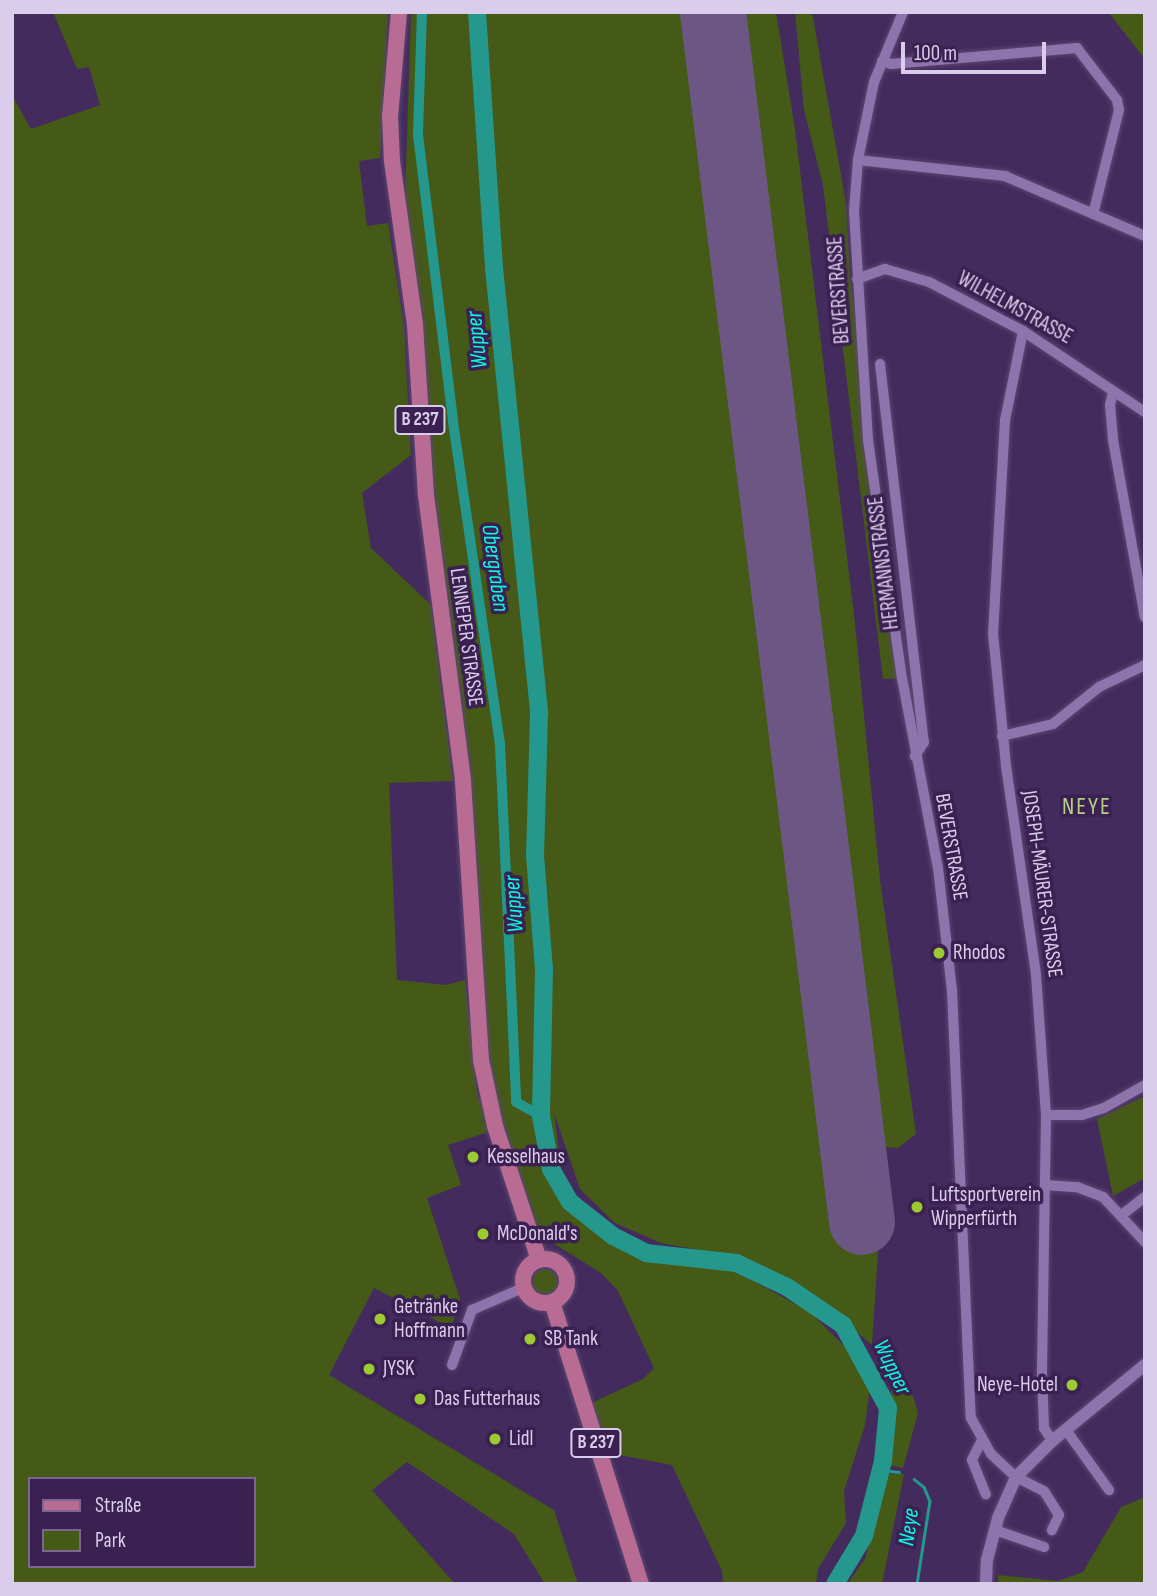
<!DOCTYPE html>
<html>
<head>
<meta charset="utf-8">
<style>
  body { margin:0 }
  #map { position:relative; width:1157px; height:1596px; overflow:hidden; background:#442b5d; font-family:"Sofia Sans Condensed",sans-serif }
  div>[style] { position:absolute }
  .green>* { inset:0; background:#455a16 }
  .round { border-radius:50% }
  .stream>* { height:2.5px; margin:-1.25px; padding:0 1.25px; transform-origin:1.25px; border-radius:1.25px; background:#25988d }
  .canal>* { height:10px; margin:-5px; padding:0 5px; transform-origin:5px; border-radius:5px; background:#25988d }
  .river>* { height:18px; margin:-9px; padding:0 9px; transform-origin:9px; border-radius:9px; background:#25988d }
  .runway>* { height:66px; margin:-33px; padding:0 33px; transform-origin:33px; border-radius:33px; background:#6c5784 }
  .roads { filter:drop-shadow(0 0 2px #5c4671) drop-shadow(0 0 2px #5c4671) }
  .minor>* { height:10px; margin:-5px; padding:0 5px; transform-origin:5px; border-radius:5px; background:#8e74ac }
  .tertiary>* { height:12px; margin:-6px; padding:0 6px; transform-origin:6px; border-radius:6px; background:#8e74ac }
  .primary>* { height:16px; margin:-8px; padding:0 8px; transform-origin:8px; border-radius:8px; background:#b86c93 }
  .primary>.ring { margin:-8px; padding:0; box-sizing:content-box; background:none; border:16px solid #b86c93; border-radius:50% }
  .dots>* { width:19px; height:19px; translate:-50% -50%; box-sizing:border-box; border:4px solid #3a2151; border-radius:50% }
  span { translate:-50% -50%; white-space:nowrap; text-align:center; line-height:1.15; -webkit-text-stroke:7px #3a2151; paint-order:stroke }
  .shield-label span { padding:2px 5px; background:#3a2151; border:2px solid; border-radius:5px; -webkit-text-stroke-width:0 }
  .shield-label { font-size:19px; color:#dacdeb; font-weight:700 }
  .street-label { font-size:21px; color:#dacdeb }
  .poi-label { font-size:21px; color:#dacdeb }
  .left { translate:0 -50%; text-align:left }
  .right { translate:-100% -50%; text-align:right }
  .water-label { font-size:23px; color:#0af8e6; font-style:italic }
  .quarter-label { font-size:24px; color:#b4cf87; letter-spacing:2px }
  .frame { position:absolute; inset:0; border:14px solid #dacdeb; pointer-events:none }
  .legend { position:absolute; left:28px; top:1477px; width:228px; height:91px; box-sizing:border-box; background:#3a2151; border:2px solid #7a668f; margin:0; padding:9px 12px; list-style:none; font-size:21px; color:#dacdeb }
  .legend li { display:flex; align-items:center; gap:14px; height:35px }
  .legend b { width:35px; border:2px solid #7a668f }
  .scale { position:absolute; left:901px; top:42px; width:145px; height:32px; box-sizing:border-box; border:4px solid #dacdeb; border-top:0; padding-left:9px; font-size:21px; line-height:24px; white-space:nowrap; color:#dacdeb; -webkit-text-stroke:5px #3a2151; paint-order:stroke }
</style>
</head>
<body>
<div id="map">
  <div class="green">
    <div style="clip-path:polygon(evenodd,53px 12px,388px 12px,380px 158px,359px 161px,367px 226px,388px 223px,404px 326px,411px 455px,362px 493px,371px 548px,431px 605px,453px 781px,389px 783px,397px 980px,446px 985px,465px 980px,478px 1099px,494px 1094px,480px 978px,471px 781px,437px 520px,405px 197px,411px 12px,776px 12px,795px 129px,855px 623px,880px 880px,916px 1134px,898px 1148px,885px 1147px,872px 1345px,823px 1303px,774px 1271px,739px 1257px,661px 1243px,615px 1223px,580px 1189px,554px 1113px,566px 1205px,618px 1240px,654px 1255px,702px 1258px,755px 1282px,810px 1312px,851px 1353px,870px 1387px,865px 1425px,844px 1491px,846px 1523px,818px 1569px,816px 1584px,723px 1584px,722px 1571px,672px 1465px,598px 1451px,585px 1406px,643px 1379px,654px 1368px,618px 1291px,601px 1273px,551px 1242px,542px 1243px,504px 1127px,448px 1145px,461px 1185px,427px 1198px,460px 1299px,451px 1328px,374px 1288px,329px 1375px,554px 1510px,578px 1584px,545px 1584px,514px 1534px,407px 1462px,372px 1490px,455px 1584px,12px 1584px,12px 95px,31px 129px,100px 105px,89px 67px,77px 69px,53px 12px,30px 1479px,254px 1479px,254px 1566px,30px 1566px,30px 1479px)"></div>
    <div style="clip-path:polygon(795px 12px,812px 12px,846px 203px,850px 277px,902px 678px,883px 679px,823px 185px,804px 110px)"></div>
    <div style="clip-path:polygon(1108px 12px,1145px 12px,1145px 59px)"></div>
    <div style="clip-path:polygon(1145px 1096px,1145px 1178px,1113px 1196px,1097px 1119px)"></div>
    <div class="round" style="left:532px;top:1269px;width:26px;height:26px"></div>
    <div style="clip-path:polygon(891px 1390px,913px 1396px,918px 1413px,903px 1468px,889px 1465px,894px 1424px)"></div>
    <div style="clip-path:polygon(887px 1474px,904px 1474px,882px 1584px,847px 1584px,865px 1559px)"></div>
    <div style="clip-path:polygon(1145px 1497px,1145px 1584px,998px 1584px,998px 1575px,1058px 1581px,1083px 1572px,1121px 1507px)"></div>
  </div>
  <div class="stream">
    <div style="left:880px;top:1470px;width:19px;rotate:6deg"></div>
    <div style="left:914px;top:1479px;width:13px;rotate:39deg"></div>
    <div style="left:924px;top:1487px;width:15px;rotate:67deg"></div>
    <div style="left:930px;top:1501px;width:84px;rotate:98.9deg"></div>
  </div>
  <div class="canal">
    <div style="left:422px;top:12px;width:123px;rotate:91.9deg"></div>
    <div style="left:418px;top:135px;width:289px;rotate:83deg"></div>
    <div style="left:453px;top:422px;width:325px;rotate:81.7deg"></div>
    <div style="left:500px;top:744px;width:358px;rotate:87.4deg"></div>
    <div style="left:516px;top:1102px;width:29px;rotate:29deg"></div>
  </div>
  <div class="river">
    <div style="left:477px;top:12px;width:257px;rotate:86.2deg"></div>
    <div style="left:494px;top:268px;width:448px;rotate:84.2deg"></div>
    <div style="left:539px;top:714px;width:141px;rotate:91.6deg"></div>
    <div style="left:535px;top:855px;width:115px;rotate:85.5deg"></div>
    <div style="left:544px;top:970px;width:146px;rotate:91.2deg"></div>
    <div style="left:541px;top:1116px;width:54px;rotate:79.3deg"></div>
    <div style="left:551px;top:1169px;width:38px;rotate:60deg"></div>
    <div style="left:570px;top:1202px;width:55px;rotate:38.3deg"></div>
    <div style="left:613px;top:1236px;width:37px;rotate:27deg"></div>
    <div style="left:646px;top:1253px;width:91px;rotate:6.3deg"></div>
    <div style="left:736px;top:1263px;width:56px;rotate:25.2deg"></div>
    <div style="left:787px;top:1287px;width:68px;rotate:34.2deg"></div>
    <div style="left:843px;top:1325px;width:94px;rotate:61.5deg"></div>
    <div style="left:888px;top:1408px;width:53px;rotate:95.4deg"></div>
    <div style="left:883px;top:1461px;width:77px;rotate:104.2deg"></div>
    <div style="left:864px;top:1536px;width:56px;rotate:121.1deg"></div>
  </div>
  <div class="runway">
    <div style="left:713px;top:12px;width:1219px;rotate:82.98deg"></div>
  </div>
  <div class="roads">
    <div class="minor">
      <div style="left:903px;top:12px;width:76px;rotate:112.5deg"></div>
      <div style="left:874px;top:82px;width:80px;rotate:101.6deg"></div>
      <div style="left:858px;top:160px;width:51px;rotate:94.5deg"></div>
      <div style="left:854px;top:211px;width:229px;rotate:86.5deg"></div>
      <div style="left:868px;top:440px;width:240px;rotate:81.9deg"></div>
      <div style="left:902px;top:678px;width:193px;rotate:79.3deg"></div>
      <div style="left:938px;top:868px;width:123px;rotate:83.5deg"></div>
      <div style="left:952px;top:990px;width:428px;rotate:87.5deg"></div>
      <div style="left:971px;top:1418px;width:41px;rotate:60.9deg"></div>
      <div style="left:991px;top:1454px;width:34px;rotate:43deg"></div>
      <div style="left:1016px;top:1477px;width:31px;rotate:27deg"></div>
      <div style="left:1044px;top:1491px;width:28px;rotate:58deg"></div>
      <div style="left:1059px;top:1515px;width:17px;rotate:115deg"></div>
      <div style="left:882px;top:61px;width:9px;rotate:18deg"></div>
      <div style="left:891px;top:64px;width:187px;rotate:-4.9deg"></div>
      <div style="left:1077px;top:48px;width:66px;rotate:52.4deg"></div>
      <div style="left:1117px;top:100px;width:10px;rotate:79deg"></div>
      <div style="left:1119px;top:110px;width:107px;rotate:104deg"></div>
      <div style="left:858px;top:160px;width:148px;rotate:6.2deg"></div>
      <div style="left:1005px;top:176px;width:152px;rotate:23.2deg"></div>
      <div style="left:857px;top:279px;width:30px;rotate:-20deg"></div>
      <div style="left:885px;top:269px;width:46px;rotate:16.5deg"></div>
      <div style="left:929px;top:282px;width:106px;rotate:27.5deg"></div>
      <div style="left:1023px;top:331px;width:146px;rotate:33.6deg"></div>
      <div style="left:1023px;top:331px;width:91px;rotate:101.4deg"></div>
      <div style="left:1005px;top:420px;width:213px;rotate:93.2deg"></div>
      <div style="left:993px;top:633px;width:134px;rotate:84.4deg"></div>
      <div style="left:1006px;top:766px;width:211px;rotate:81.8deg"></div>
      <div style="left:1036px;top:975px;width:140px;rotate:85.9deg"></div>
      <div style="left:1046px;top:1115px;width:260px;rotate:90.9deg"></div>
      <div style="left:1042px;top:1375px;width:53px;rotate:87.8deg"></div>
      <div style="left:1044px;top:1428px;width:15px;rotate:58deg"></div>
      <div style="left:880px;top:364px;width:381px;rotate:83.4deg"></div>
      <div style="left:924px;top:742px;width:17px;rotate:123deg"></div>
      <div style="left:1113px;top:392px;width:13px;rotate:103deg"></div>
      <div style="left:1110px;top:405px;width:35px;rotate:85deg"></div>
      <div style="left:1113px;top:440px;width:180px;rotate:79.8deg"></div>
      <div style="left:1002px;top:736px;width:52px;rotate:-13.2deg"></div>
      <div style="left:1053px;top:724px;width:59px;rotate:-38.8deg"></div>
      <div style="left:1099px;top:687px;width:51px;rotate:-25.6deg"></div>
      <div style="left:1046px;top:1115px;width:36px"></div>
      <div style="left:1082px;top:1115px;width:23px;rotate:-18deg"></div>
      <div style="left:1104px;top:1108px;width:47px;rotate:-29.3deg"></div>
      <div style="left:1045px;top:1185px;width:32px;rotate:4deg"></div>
      <div style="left:1077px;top:1187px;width:28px;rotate:21deg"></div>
      <div style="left:1103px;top:1197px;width:62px;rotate:47deg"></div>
      <div style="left:1123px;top:1214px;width:28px;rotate:-38deg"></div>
      <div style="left:452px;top:1365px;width:59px;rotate:-70deg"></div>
      <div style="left:472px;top:1310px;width:58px;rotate:-23.5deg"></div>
      <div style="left:1066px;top:1430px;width:74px;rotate:54.4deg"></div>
      <div style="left:981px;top:1442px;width:20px;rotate:117deg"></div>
      <div style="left:972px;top:1460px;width:37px;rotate:68deg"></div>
      <div style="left:995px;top:1530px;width:52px;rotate:19.1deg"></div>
    </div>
    <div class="tertiary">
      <div style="left:986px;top:1584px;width:24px;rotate:-88deg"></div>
      <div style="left:987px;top:1560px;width:43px;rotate:-75.3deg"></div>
      <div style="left:998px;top:1518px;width:45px;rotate:-66.3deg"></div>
      <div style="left:1016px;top:1477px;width:51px;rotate:-45deg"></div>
      <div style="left:1052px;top:1441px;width:120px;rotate:-39.3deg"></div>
    </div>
    <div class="primary">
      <div style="left:399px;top:12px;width:104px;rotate:94.9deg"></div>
      <div style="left:390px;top:116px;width:45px;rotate:87.5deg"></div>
      <div style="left:392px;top:161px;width:166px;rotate:82deg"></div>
      <div style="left:415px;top:325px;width:170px;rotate:86.3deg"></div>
      <div style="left:426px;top:495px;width:288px;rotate:82.6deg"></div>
      <div style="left:463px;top:781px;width:280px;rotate:86.3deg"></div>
      <div style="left:481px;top:1060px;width:67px;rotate:78deg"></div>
      <div style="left:495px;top:1126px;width:141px;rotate:71.8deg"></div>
      <div class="ring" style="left:523px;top:1259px;width:28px;height:28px"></div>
      <div style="left:552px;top:1302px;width:296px;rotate:72.5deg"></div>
    </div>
  </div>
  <div class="dots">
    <div style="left:939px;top:953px;background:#9cca31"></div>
    <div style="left:473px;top:1157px;background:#9cca31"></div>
    <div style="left:917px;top:1207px;background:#9cca31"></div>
    <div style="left:483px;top:1234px;background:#9cca31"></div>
    <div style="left:380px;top:1319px;background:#9cca31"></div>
    <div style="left:530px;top:1339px;background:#9cca31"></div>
    <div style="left:369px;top:1369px;background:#9cca31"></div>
    <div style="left:1072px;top:1385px;background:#9cca31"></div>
    <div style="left:420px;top:1399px;background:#9cca31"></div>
    <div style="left:495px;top:1439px;background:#9cca31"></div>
  </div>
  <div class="shield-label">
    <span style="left:420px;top:420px">B 237</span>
    <span style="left:596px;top:1443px">B 237</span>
  </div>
  <div class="street-label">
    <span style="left:839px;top:290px;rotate:-94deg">BEVERSTRASSE</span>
    <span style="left:1015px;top:308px;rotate:29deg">WILHELMSTRASSE</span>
    <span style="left:884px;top:563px;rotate:-97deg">HERMANNSTRASSE</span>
    <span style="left:466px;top:637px;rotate:82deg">LENNEPER STRASSE</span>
    <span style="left:951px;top:847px;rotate:80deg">BEVERSTRASSE</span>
    <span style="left:1042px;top:884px;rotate:82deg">JOSEPH-MÄURER-STRASSE</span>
  </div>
  <div class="poi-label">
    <span class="left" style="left:953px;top:953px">Rhodos</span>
    <span class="left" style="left:487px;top:1157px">Kesselhaus</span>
    <span class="left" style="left:931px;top:1207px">Luftsportverein<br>Wipperfürth</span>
    <span class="left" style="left:497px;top:1234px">McDonald's</span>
    <span class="left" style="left:394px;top:1319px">Getränke<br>Hoffmann</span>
    <span class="left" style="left:544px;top:1339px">SB Tank</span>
    <span class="left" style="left:383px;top:1369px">JYSK</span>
    <span class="right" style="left:1058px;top:1385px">Neye-Hotel</span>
    <span class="left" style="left:434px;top:1399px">Das Futterhaus</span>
    <span class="left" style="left:509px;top:1439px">Lidl</span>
  </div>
  <div class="water-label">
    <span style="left:477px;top:340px;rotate:-96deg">Wupper</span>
    <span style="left:495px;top:568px;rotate:82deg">Obergraben</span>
    <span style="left:514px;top:904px;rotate:-94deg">Wupper</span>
    <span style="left:892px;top:1367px;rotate:64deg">Wupper</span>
    <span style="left:909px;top:1527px;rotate:-82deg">Neye</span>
  </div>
  <div class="quarter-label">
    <span style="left:1087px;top:807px">NEYE</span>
  </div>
  <div class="frame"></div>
  <ul class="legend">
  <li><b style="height:9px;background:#b86c93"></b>Straße</li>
  <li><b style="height:19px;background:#455a16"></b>Park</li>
  </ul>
  <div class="scale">100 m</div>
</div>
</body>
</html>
